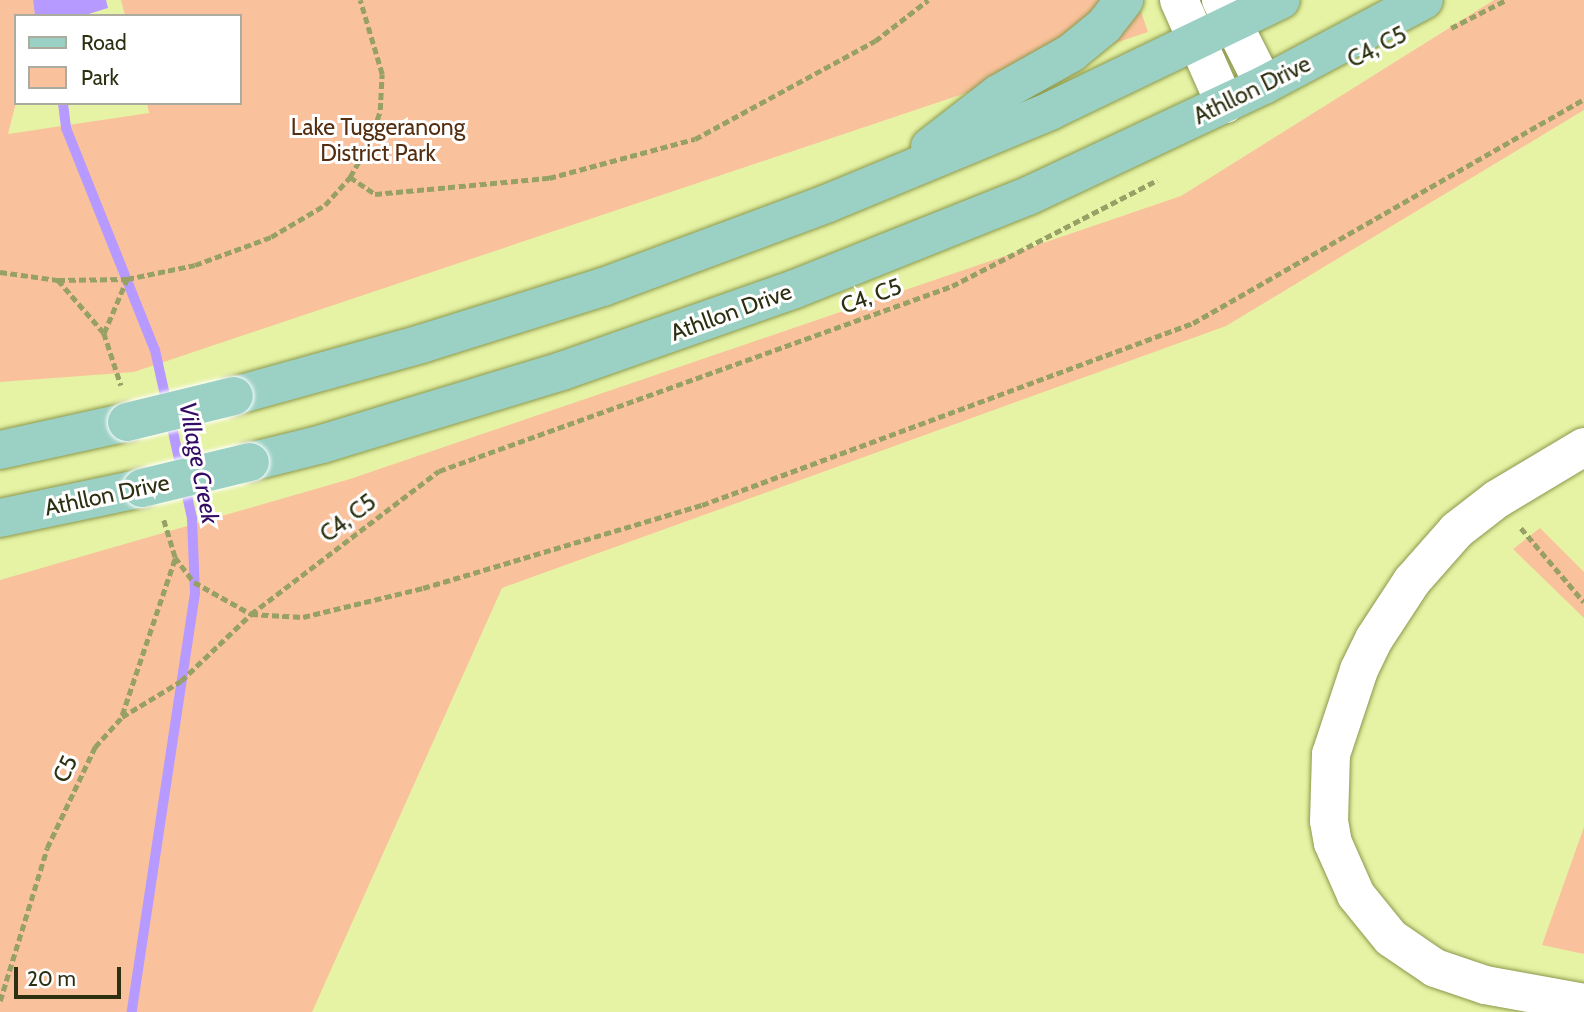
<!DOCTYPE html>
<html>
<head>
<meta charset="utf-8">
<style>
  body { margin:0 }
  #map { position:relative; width:1584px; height:1012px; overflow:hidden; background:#e6f3a4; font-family:Cabin,sans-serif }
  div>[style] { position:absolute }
  .green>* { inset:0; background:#fac29c }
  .water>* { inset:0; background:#b79aff }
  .stream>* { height:10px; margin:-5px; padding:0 5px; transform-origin:5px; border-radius:5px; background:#b79aff }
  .path>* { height:4.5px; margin-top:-2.25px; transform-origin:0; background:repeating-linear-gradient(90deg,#97a065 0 7px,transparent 0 10.5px) }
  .roads { filter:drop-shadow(0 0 2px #8c974c) drop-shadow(0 0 2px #8c974c) }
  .street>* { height:38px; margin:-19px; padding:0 19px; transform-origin:19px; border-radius:19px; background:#fff }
  .primary>* { height:38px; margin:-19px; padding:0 19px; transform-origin:19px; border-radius:19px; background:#9bd1c4 }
  .bridges { filter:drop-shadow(0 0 2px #fff) drop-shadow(0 0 2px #fff) }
  .primary-bridge>* { height:38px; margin:-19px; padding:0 19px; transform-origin:19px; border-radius:19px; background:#9bd1c4 }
  span { translate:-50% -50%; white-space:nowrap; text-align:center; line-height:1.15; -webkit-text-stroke:6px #fff; paint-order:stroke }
  .street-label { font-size:23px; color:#2c3010 }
  .park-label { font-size:23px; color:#542e10 }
  .water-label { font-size:24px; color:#330b64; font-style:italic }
  .legend { position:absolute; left:14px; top:14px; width:228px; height:91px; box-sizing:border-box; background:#fff; border:2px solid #abac9f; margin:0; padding:9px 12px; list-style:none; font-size:21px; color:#2c3010 }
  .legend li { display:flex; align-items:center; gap:14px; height:35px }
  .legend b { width:35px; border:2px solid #abac9f }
  .scale { position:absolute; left:14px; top:967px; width:107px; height:32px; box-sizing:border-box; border:4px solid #2c3010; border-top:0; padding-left:9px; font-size:21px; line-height:24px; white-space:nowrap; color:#2c3010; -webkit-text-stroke:5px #fff; paint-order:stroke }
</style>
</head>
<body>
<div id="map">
  <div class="green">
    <div style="clip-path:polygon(0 0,33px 0,35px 16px,16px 16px,16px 103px,8px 134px,149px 113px,147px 103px,240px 103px,240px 16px,125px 16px,121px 0,1137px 0,1148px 32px,134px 372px,0 382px)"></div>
    <div style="clip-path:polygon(1494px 0,1584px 0,1584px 110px,1226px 326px,502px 588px,312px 1012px,0 1012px,0 580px,350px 479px,1181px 196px)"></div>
    <div style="clip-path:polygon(1540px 528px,1584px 572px,1584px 618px,1513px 549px)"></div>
    <div style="clip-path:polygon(1584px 827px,1584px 954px,1542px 945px)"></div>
  </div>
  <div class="water">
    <div style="clip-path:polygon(33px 0,106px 0,108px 8px,82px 16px,35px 16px)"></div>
  </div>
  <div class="stream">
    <div style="left:63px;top:103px;width:25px;rotate:83deg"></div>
    <div style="left:66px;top:128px;width:239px;rotate:68.2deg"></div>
    <div style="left:155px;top:350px;width:172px;rotate:77.6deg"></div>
    <div style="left:192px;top:518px;width:75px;rotate:87.7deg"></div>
    <div style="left:195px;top:593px;width:424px;rotate:98.6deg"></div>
  </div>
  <div class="path">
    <div style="left:1451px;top:28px;width:62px;rotate:-27deg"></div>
    <div style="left:350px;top:177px;width:30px;rotate:34deg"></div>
    <div style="left:375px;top:194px;width:175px;rotate:-5.3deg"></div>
    <div style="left:549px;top:178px;width:151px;rotate:-15deg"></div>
    <div style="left:695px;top:139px;width:205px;rotate:-28.6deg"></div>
    <div style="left:875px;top:41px;width:67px;rotate:-37.7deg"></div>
    <div style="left:0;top:272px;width:59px;rotate:7.9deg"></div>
    <div style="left:58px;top:280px;width:69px;rotate:-0.8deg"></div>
    <div style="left:127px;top:279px;width:69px;rotate:-11.6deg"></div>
    <div style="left:195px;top:265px;width:81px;rotate:-20.2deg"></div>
    <div style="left:271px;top:237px;width:63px;rotate:-30.7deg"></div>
    <div style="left:325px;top:205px;width:38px;rotate:-48deg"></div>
    <div style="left:350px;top:177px;width:43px;rotate:-60.4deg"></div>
    <div style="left:371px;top:140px;width:31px;rotate:-73deg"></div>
    <div style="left:380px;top:110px;width:36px;rotate:-87deg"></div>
    <div style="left:382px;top:74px;width:77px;rotate:-106.6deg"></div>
    <div style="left:58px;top:280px;width:70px;rotate:49deg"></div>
    <div style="left:104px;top:333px;width:55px;rotate:71.9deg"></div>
    <div style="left:104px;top:333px;width:59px;rotate:-66.9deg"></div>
    <div style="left:164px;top:520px;width:39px;rotate:73deg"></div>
    <div style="left:175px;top:557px;width:31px;rotate:53deg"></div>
    <div style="left:194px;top:582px;width:65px;rotate:29.3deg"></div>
    <div style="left:251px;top:614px;width:52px;rotate:3.3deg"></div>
    <div style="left:303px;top:617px;width:123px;rotate:-13.6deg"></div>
    <div style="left:423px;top:588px;width:291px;rotate:-16.6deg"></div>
    <div style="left:702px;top:505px;width:524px;rotate:-20.34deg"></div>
    <div style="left:1193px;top:323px;width:451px;rotate:-29.8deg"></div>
    <div style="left:1521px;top:528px;width:97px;rotate:49.6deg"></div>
    <div style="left:122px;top:715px;width:166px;rotate:-71.3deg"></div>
    <div style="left:0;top:1001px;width:160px;rotate:-72.9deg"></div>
    <div style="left:47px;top:848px;width:112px;rotate:-64.6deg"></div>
    <div style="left:95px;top:747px;width:40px;rotate:-48deg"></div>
    <div style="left:122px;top:717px;width:69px;rotate:-31.4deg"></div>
    <div style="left:181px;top:681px;width:97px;rotate:-43.7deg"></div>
    <div style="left:251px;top:614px;width:236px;rotate:-37.3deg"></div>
    <div style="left:439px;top:471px;width:545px;rotate:-19.83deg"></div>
    <div style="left:952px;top:286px;width:231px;rotate:-27.3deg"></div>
  </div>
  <div class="roads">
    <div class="street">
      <div style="left:1179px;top:0;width:114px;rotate:66.1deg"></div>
      <div style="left:1221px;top:0;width:95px;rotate:63.2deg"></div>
      <div style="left:1584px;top:447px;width:101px;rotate:149.1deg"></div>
      <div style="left:1497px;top:499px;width:51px;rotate:142.2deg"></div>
      <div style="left:1457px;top:530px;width:68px;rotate:131.4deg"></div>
      <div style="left:1412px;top:581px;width:69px;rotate:123.2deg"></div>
      <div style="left:1374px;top:639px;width:34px;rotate:116deg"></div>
      <div style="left:1359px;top:670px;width:89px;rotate:108.4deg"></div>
      <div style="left:1331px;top:754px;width:67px;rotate:91.7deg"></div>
      <div style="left:1329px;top:821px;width:22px;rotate:80deg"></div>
      <div style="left:1333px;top:843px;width:57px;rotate:66.1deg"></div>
      <div style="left:1356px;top:895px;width:55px;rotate:50.9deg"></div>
      <div style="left:1391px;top:938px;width:53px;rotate:34.3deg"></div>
      <div style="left:1435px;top:968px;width:53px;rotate:18.8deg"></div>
      <div style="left:1485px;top:985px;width:101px;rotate:10.3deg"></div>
    </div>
    <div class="primary">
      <div style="left:930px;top:147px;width:86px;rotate:-37.9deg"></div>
      <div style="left:998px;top:94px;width:84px;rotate:-29.3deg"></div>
      <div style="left:1071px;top:53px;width:43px;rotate:-39.3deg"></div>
      <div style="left:1104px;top:26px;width:33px;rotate:-52deg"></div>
      <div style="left:234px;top:396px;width:194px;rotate:-15.5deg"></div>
      <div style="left:421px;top:344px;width:191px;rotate:-17.4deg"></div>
      <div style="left:603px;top:287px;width:238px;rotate:-20.4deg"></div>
      <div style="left:826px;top:204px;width:243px;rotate:-22.5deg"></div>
      <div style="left:1050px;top:111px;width:256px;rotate:-25.7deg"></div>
      <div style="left:0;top:450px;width:130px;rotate:-12.4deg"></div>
      <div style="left:250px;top:462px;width:74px;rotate:-14deg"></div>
      <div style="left:322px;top:444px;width:251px;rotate:-16.9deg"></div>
      <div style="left:562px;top:371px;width:247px;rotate:-19.4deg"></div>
      <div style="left:795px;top:289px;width:251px;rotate:-21.8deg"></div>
      <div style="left:1028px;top:196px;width:261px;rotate:-25.2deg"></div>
      <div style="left:1264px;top:85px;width:181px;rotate:-28deg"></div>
      <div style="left:0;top:518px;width:145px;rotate:-11.9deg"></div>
    </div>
  </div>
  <div class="bridges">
    <div class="primary-bridge">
      <div style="left:127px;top:422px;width:110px;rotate:-13.7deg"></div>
      <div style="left:142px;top:488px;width:111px;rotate:-13.5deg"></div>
    </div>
  </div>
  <div class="street-label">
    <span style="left:1377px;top:47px;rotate:-27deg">C4, C5</span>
    <span style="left:1252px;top:90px;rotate:-26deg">Athllon Drive</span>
    <span style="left:871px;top:296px;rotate:-20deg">C4, C5</span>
    <span style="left:731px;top:312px;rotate:-20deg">Athllon Drive</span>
    <span style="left:107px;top:495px;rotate:-12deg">Athllon Drive</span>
    <span style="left:348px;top:518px;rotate:-37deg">C4, C5</span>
    <span style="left:65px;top:769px;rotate:-65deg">C5</span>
  </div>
  <div class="park-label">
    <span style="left:378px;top:140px">Lake Tuggeranong<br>District Park</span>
  </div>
  <div class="water-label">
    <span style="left:199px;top:463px;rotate:79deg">Village Creek</span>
  </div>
  <ul class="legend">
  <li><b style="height:9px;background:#9bd1c4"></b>Road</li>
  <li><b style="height:19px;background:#fac29c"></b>Park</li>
  </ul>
  <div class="scale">20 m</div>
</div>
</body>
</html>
